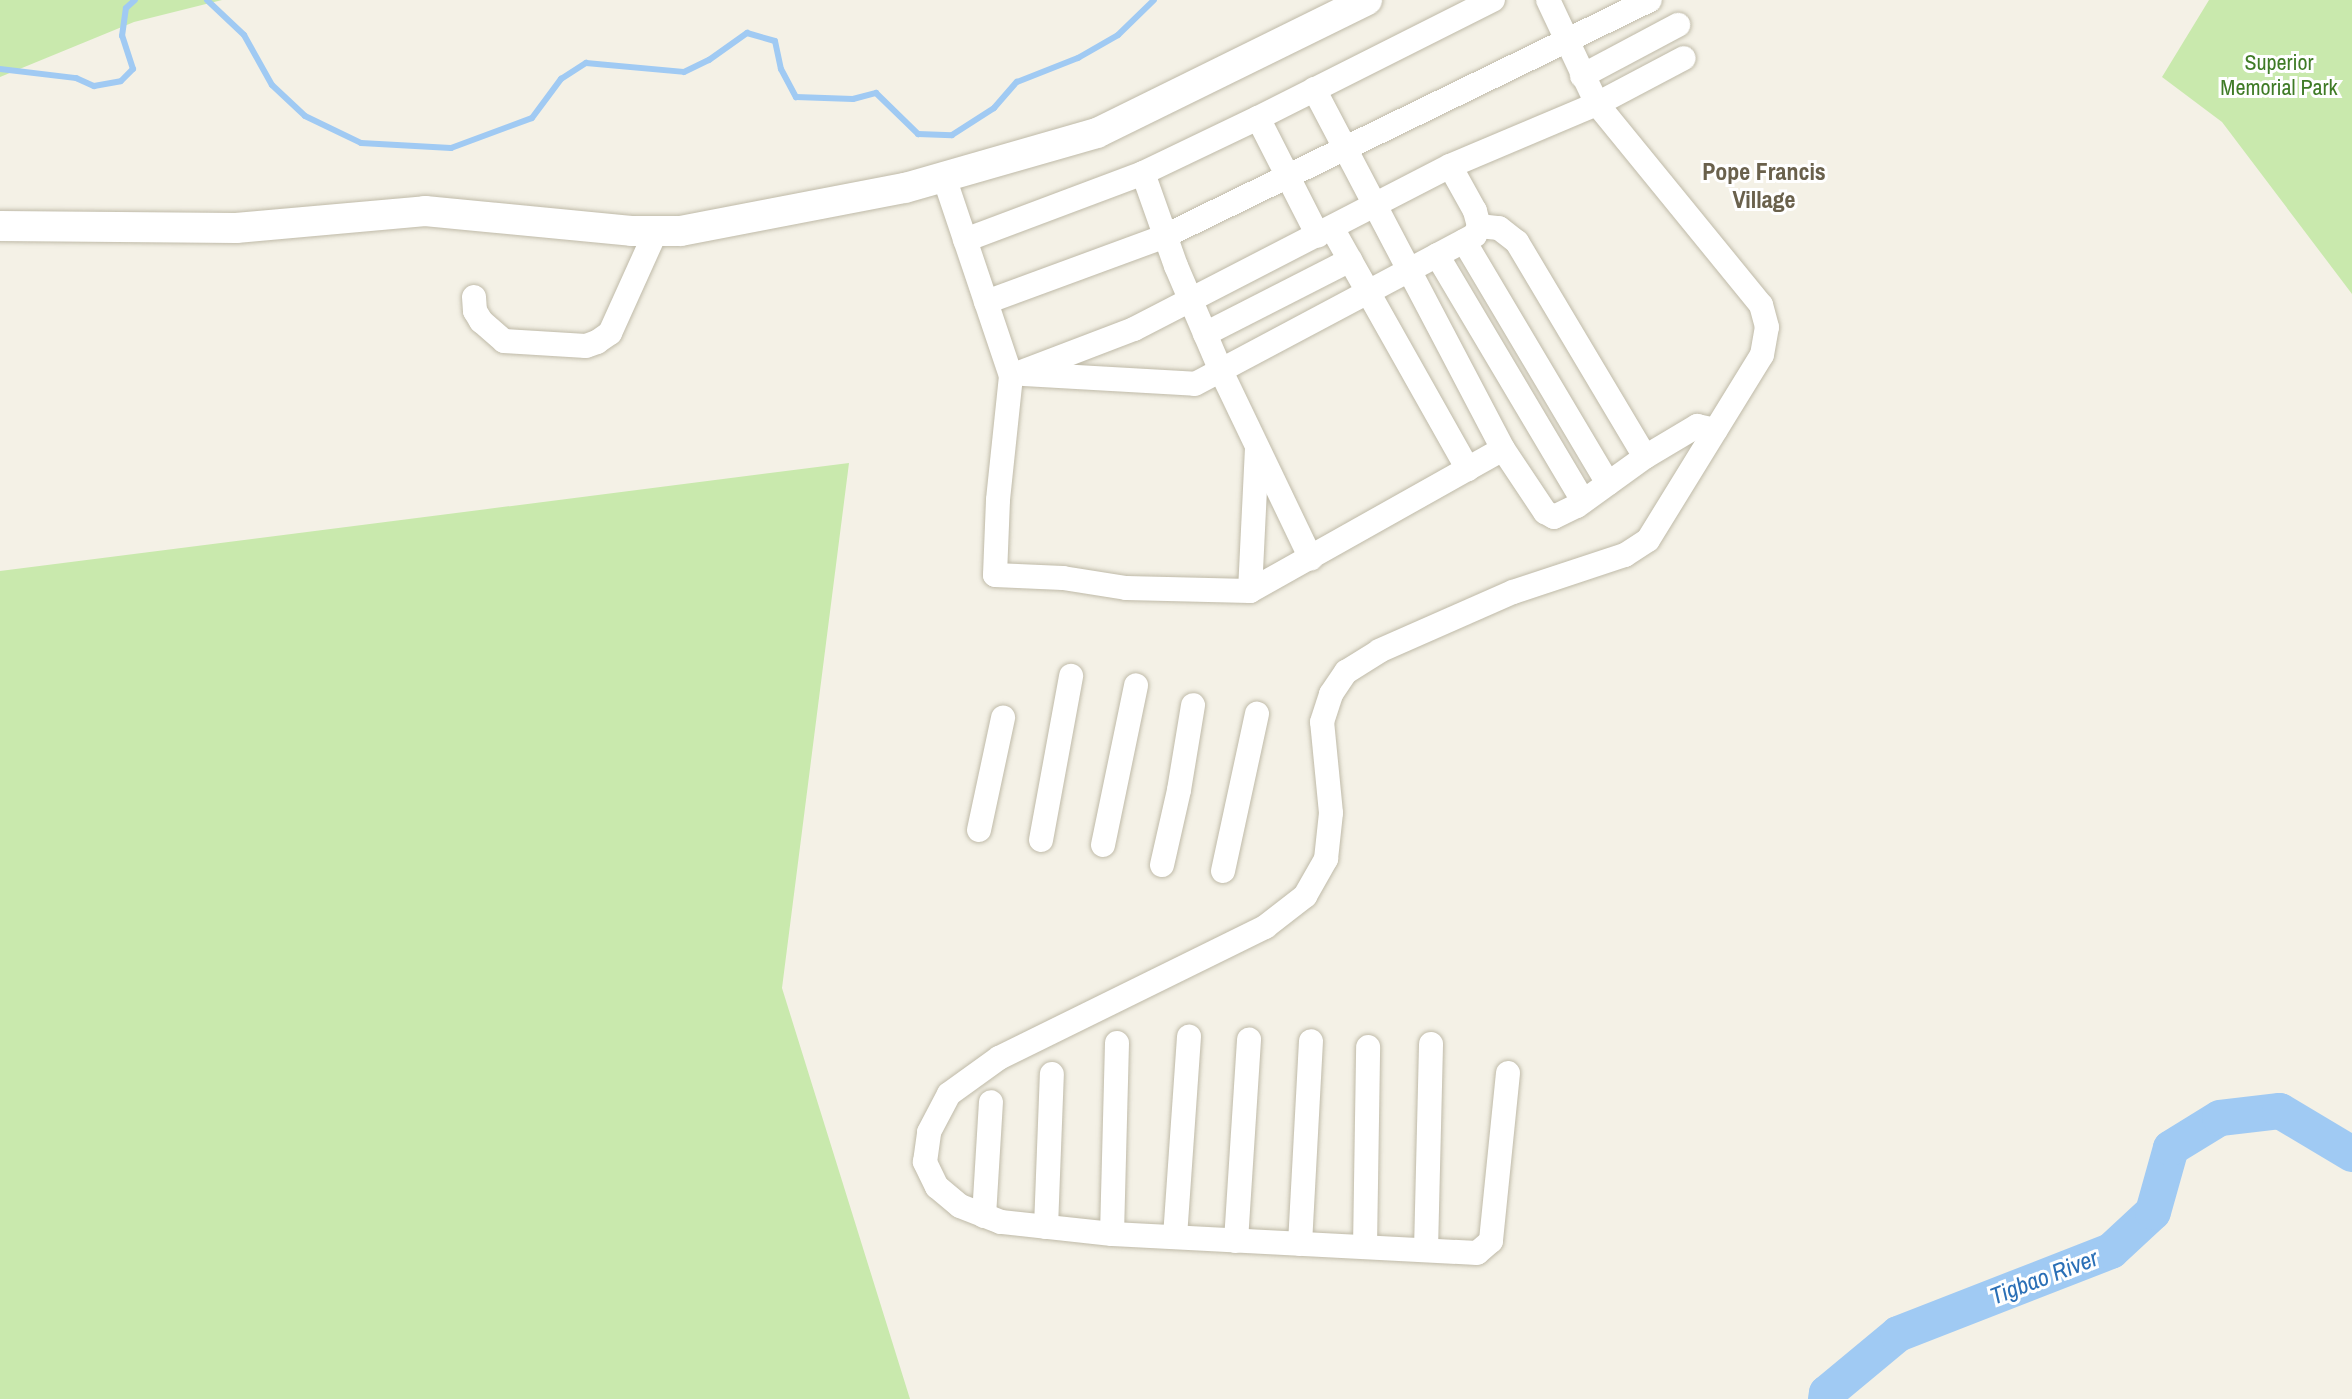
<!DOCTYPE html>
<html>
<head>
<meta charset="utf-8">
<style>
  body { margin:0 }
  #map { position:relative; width:2352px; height:1399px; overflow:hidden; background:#f4f1e6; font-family:"Archivo Narrow",sans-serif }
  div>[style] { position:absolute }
  .green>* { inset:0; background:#c9e9ad }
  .stream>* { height:6px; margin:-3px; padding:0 3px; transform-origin:3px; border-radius:3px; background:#a0caf3 }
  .river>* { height:36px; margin:-18px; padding:0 18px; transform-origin:18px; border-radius:18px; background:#a0caf3 }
  .roads { filter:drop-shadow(0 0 2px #bfbaa8) drop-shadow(0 0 2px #bfbaa8) }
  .minor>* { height:24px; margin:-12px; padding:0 12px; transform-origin:12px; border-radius:12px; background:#fff }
  .tertiary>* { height:30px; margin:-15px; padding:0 15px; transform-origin:15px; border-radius:15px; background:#fff }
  span { translate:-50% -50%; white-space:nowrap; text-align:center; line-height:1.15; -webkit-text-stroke:6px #fff; paint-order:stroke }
  .park-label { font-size:22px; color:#3f7b26 }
  .neighbourhood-label { font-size:24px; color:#6a614c; font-weight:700 }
  .water-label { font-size:24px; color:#2a6fb6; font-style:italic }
</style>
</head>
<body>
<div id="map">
  <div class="green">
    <div style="clip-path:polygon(0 0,222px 0,134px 22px,0 77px)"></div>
    <div style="clip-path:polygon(2209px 0,2352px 0,2352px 294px,2222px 122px,2162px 77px)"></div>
    <div style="clip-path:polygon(849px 463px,782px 988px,910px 1399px,0 1399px,0 571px)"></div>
  </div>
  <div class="stream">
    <div style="left:207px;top:0;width:51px;rotate:43.4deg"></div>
    <div style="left:244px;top:35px;width:57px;rotate:60.8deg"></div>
    <div style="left:272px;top:85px;width:45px;rotate:43.2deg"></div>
    <div style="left:305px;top:116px;width:62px;rotate:25.7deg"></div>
    <div style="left:361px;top:143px;width:90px;rotate:3.2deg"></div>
    <div style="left:451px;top:148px;width:86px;rotate:-20.3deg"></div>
    <div style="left:532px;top:118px;width:49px;rotate:-53.4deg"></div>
    <div style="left:561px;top:79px;width:30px;rotate:-33deg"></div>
    <div style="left:586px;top:63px;width:98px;rotate:5.2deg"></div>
    <div style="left:684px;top:72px;width:28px;rotate:-26deg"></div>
    <div style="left:709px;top:60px;width:47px;rotate:-35.4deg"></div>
    <div style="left:747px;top:33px;width:29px;rotate:16deg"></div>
    <div style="left:775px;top:41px;width:29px;rotate:78deg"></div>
    <div style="left:781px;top:69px;width:32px;rotate:62deg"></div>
    <div style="left:796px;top:97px;width:57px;rotate:2deg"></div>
    <div style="left:853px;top:99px;width:24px;rotate:-15deg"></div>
    <div style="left:876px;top:93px;width:59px;rotate:44.3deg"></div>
    <div style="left:918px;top:134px;width:34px;rotate:2deg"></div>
    <div style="left:952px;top:135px;width:50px;rotate:-32.7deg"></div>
    <div style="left:994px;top:108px;width:35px;rotate:-49deg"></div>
    <div style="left:1017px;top:82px;width:66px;rotate:-21.5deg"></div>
    <div style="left:1078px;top:58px;width:46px;rotate:-29.9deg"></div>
    <div style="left:1118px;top:35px;width:50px;rotate:-44.2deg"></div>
    <div style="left:0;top:69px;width:77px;rotate:6.8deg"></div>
    <div style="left:76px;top:78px;width:20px;rotate:24deg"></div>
    <div style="left:94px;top:86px;width:27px;rotate:-10deg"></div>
    <div style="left:121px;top:81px;width:17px;rotate:-45deg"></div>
    <div style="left:133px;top:69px;width:35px;rotate:-108deg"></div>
    <div style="left:122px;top:36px;width:28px;rotate:-82deg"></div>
    <div style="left:126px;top:8px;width:12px;rotate:-42deg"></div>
  </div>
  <div class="river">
    <div style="left:1826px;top:1399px;width:6px;rotate:-81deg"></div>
    <div style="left:1827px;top:1393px;width:92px;rotate:-39.7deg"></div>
    <div style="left:1898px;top:1334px;width:229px;rotate:-21.3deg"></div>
    <div style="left:2111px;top:1251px;width:57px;rotate:-42.9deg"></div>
    <div style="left:2153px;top:1212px;width:66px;rotate:-74.3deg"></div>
    <div style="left:2171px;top:1148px;width:57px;rotate:-31.5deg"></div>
    <div style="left:2220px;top:1118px;width:60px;rotate:-6.7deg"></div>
    <div style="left:2280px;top:1111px;width:84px;rotate:30.8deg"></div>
  </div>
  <div class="roads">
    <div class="minor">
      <div style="left:1582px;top:76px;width:109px;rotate:-28deg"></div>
      <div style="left:1314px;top:89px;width:407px;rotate:62.3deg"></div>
      <div style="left:1503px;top:449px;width:76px;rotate:56.3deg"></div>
      <div style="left:1545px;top:512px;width:10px;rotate:29deg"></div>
      <div style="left:1554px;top:517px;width:25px;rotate:-26deg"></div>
      <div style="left:1577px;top:506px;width:84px;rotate:-35.8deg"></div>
      <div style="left:1645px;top:457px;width:61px;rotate:-30.8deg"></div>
      <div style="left:1697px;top:426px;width:19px;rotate:12deg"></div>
      <div style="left:1258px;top:118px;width:263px;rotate:-26.7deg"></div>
      <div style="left:1143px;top:173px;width:99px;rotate:70.5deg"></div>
      <div style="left:1176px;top:266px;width:114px;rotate:66.8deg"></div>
      <div style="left:1221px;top:371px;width:208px;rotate:64.4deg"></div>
      <div style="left:944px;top:177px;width:210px;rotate:71.4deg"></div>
      <div style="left:1011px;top:376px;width:125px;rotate:96deg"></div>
      <div style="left:998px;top:500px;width:75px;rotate:92.3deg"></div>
      <div style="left:995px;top:575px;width:68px;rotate:2.5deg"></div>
      <div style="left:1063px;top:578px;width:64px;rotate:9deg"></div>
      <div style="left:1126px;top:588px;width:124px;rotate:1.4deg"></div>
      <div style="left:1250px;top:591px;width:290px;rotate:-29.3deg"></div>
      <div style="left:1479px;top:226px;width:20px;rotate:6deg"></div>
      <div style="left:1499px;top:228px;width:23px;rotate:38deg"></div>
      <div style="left:1517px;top:242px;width:250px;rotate:59.2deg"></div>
      <div style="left:1332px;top:228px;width:277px;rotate:60.6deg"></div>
      <div style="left:965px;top:240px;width:190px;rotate:-20.6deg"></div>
      <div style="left:1143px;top:173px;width:127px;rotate:-25.6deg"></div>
      <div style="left:1258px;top:118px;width:132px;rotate:63deg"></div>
      <div style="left:1464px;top:241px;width:282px;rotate:59.3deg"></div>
      <div style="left:1437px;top:255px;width:286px;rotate:59.3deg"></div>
      <div style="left:474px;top:297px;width:14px;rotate:86deg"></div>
      <div style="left:475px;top:311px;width:12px;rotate:59deg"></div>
      <div style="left:481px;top:321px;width:30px;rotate:41deg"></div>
      <div style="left:504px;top:341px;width:82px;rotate:3.5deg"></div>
      <div style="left:586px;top:346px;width:12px;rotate:-20deg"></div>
      <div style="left:597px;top:342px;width:16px;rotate:-35deg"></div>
      <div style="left:610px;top:333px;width:112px;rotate:-65.7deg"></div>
      <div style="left:986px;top:302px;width:191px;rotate:-20.2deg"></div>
      <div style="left:1165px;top:236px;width:539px;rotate:-25.95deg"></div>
      <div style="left:1205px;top:334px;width:163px;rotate:-27deg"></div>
      <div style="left:1024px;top:374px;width:171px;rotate:3.3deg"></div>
      <div style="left:1195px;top:384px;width:317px;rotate:-28deg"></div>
      <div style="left:1475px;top:235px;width:10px;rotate:-66deg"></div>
      <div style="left:1479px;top:226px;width:16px;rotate:-105deg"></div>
      <div style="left:1475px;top:211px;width:51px;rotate:-119.1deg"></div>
      <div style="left:1011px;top:376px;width:132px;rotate:-20.9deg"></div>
      <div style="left:1134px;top:329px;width:356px;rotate:-27.3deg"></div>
      <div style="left:1450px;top:166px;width:160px;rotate:-22.9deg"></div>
      <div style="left:1597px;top:104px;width:98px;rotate:-27.9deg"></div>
      <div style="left:1250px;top:591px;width:141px;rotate:-87.2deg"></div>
      <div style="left:979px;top:830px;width:115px;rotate:-77.9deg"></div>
      <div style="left:1041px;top:840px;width:167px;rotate:-79.6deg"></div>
      <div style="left:1103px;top:845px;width:163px;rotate:-78.3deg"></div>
      <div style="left:1162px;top:865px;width:77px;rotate:-77.2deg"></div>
      <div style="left:1179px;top:790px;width:86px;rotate:-80.6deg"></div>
      <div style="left:1223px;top:871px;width:161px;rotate:-77.8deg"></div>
      <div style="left:1508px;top:1073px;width:169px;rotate:95.8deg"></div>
      <div style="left:1491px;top:1241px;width:18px;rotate:139deg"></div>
      <div style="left:1477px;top:1253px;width:365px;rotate:-177deg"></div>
      <div style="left:1112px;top:1234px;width:112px;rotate:-173.8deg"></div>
      <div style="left:1001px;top:1222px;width:44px;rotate:-158.7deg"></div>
      <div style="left:960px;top:1206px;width:30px;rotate:-140deg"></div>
      <div style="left:937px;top:1187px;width:28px;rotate:-116deg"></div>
      <div style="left:925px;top:1162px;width:30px;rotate:-82deg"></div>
      <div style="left:929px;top:1132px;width:43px;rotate:-62.2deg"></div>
      <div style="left:949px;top:1094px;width:62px;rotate:-35.8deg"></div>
      <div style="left:999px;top:1058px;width:297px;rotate:-26.2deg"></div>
      <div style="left:1265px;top:927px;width:51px;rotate:-37.8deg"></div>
      <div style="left:1305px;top:896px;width:43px;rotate:-60.4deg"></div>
      <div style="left:1326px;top:859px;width:46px;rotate:-83.8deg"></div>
      <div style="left:1331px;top:813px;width:91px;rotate:-95.6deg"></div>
      <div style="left:1322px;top:722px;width:29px;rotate:-72deg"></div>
      <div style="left:1331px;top:694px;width:27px;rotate:-56deg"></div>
      <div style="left:1346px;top:672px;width:39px;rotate:-32deg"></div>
      <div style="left:1379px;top:651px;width:146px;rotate:-23.8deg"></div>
      <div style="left:1513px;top:592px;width:118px;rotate:-18.3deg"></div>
      <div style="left:1625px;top:555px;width:27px;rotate:-33deg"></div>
      <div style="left:1648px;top:540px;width:217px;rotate:-58.4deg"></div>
      <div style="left:1762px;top:355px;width:28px;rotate:-80deg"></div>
      <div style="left:1767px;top:327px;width:23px;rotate:-105deg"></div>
      <div style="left:1761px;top:305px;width:259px;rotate:-129.2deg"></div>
      <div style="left:1597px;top:104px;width:115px;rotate:-115.2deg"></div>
      <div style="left:984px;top:1216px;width:114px;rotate:-86.5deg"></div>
      <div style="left:1046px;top:1227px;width:153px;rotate:-87.8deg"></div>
      <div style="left:1112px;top:1234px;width:191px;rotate:-88.5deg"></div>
      <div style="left:1175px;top:1237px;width:201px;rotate:-86deg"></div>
      <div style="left:1236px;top:1241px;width:202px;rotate:-86.3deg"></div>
      <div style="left:1300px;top:1244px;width:203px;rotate:-86.9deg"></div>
      <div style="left:1365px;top:1247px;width:200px;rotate:-89.1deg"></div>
      <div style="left:1426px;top:1250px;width:206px;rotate:-88.6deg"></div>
    </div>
    <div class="tertiary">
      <div style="left:0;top:226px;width:236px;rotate:0.5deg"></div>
      <div style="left:236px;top:228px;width:190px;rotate:-5.1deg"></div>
      <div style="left:425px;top:211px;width:207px;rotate:5.5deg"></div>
      <div style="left:631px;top:231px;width:50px"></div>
      <div style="left:681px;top:231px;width:228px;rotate:-10.9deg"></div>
      <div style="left:905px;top:188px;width:200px;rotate:-16deg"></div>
      <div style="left:1097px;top:133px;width:301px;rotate:-26.2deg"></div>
    </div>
  </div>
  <div class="park-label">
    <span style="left:2279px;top:75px">Superior<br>Memorial Park</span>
  </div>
  <div class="neighbourhood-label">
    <span style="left:1764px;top:186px">Pope Francis<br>Village</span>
  </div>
  <div class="water-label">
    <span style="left:2044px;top:1277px;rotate:-21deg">Tigbao River</span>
  </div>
</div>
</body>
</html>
